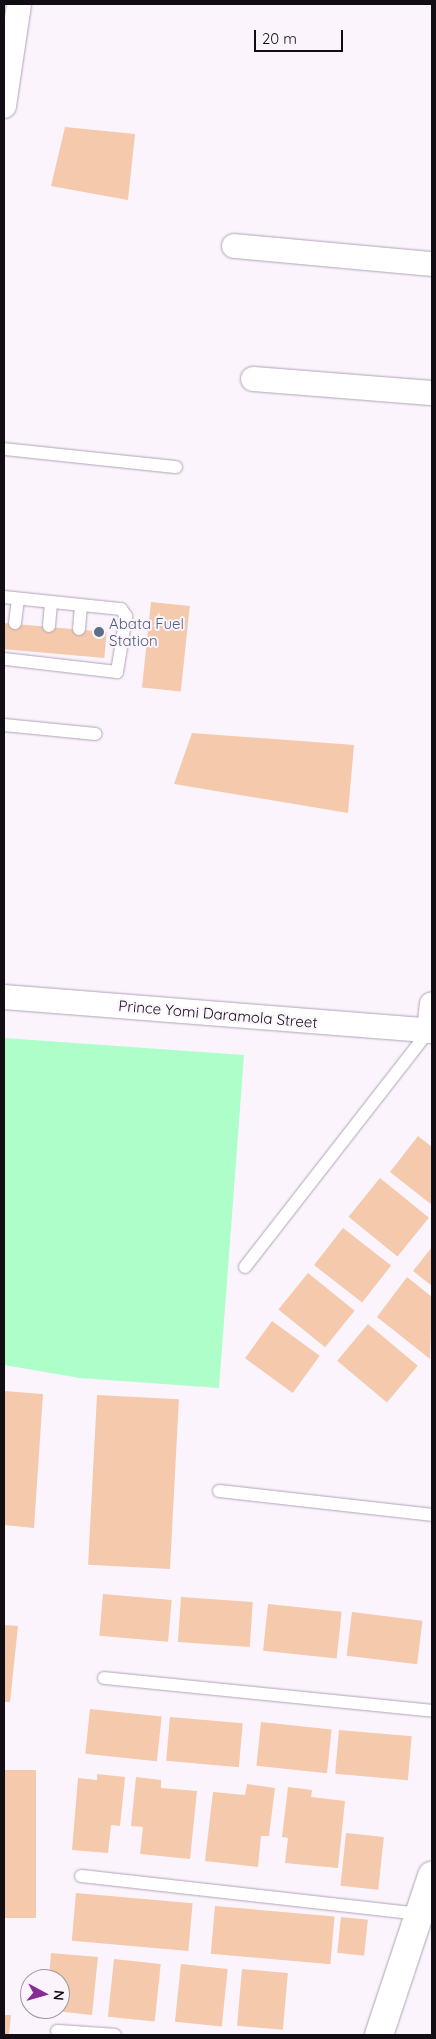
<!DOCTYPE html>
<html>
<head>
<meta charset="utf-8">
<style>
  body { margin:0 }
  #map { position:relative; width:436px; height:2039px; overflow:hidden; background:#fbf4fd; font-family:Quicksand,sans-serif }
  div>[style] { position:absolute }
  .green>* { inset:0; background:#adfec9 }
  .building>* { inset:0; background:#f5c9ab; transform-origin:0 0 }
  .roads { filter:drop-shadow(0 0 1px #b2a2b6) drop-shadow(0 0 1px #b2a2b6) }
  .lane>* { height:12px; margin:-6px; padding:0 6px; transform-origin:6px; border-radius:6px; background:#fff }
  .street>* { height:24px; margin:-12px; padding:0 12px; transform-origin:12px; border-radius:12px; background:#fff }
  .secondary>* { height:28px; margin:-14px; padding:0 14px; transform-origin:14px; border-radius:14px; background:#fff }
  .dots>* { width:14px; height:14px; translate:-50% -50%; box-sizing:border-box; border:2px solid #fbf4fd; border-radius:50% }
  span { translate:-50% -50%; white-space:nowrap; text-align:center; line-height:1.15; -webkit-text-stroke:4px #fbf4fd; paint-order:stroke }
  .service-label { font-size:15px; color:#4e5e75 }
  .left { translate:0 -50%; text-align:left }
  .street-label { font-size:15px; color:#120c14 }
  .frame { position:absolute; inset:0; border:5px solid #120c14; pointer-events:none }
  .north { position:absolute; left:20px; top:1969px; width:50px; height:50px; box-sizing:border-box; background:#fbf4fd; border:1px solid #9e97a0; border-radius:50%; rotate:96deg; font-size:14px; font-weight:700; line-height:20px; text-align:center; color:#120c14 }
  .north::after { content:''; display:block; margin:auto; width:18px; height:22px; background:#872b96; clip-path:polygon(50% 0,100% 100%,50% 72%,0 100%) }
  .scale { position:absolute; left:254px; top:30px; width:89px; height:22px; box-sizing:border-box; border:2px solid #120c14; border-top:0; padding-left:6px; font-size:15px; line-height:18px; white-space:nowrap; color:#120c14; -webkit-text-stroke:4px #fbf4fd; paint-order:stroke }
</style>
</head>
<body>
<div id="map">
  <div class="green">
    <div style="clip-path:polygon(4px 1038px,244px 1055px,219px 1388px,80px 1378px,4px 1365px)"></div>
  </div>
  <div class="building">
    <div style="clip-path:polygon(65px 127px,135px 134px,128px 200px,51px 186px)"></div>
    <div style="left:151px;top:602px;width:39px;height:86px;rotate:6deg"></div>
    <div style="left:4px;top:623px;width:103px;height:26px;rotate:5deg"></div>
    <div style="clip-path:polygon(192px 733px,354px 745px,348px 813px,174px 784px)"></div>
    <div style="clip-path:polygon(418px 1136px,432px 1147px,432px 1205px,390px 1172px)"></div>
    <div style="left:380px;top:1178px;width:63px;height:50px;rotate:39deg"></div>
    <div style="left:343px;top:1228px;width:61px;height:47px;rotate:38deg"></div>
    <div style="clip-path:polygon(432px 1247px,432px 1286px,413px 1271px)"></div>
    <div style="left:308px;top:1273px;width:60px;height:47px;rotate:39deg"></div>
    <div style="clip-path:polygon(407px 1277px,432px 1297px,430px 1359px,377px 1317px)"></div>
    <div style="left:272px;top:1321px;width:59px;height:46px;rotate:36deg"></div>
    <div style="left:368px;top:1324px;width:65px;height:48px;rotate:40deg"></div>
    <div style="clip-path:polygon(4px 1391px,43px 1394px,34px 1528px,4px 1525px)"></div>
    <div style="left:97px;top:1395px;width:82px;height:170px;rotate:3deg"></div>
    <div style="left:103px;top:1594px;width:69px;height:42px;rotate:5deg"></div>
    <div style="left:181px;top:1597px;width:72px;height:45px;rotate:4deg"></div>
    <div style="left:268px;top:1604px;width:74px;height:47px;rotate:6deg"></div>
    <div style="left:352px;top:1612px;width:71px;height:44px;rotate:7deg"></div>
    <div style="clip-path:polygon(4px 1625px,18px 1626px,10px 1702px,4px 1702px)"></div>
    <div style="left:90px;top:1709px;width:72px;height:45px;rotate:6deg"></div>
    <div style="left:170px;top:1717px;width:73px;height:44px;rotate:5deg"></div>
    <div style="left:261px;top:1722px;width:71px;height:44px;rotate:6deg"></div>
    <div style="left:339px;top:1730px;width:73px;height:44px;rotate:5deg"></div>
    <div style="left:4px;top:1770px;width:32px;height:148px"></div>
    <div style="clip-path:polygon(97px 1774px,125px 1777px,120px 1826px,111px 1825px,108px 1853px,72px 1850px,78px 1778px,97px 1780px)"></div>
    <div style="clip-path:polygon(136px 1777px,161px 1780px,161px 1788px,197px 1791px,190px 1859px,140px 1854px,143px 1827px,131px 1826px)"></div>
    <div style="clip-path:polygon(247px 1784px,275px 1788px,269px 1836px,261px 1836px,258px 1867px,205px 1861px,213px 1792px,245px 1795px)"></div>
    <div style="clip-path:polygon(288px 1787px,312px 1790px,311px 1797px,345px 1801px,338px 1868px,285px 1863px,288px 1838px,282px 1837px)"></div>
    <div style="left:346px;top:1833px;width:38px;height:53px;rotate:6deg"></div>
    <div style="left:76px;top:1893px;width:117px;height:48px;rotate:5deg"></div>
    <div style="left:215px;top:1906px;width:120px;height:48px;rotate:5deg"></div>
    <div style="left:341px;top:1917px;width:27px;height:36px;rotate:6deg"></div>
    <div style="clip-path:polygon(51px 1953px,98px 1957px,92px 2015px,46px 2010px,60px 2009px,60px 1979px,49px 1979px)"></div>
    <div style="left:114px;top:1959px;width:47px;height:58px;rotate:6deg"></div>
    <div style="left:181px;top:1964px;width:47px;height:58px;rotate:6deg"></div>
    <div style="left:242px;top:1969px;width:46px;height:57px;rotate:5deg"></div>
    <div style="clip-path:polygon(4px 2015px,11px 2015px,9px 2035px,4px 2035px)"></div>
  </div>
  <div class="roads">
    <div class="lane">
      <div style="left:4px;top:449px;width:173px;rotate:6deg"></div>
      <div style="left:4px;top:597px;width:118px;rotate:5.9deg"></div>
      <div style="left:121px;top:609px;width:9px;rotate:54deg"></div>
      <div style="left:126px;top:616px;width:57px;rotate:99.1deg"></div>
      <div style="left:117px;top:672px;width:114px;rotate:-173.4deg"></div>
      <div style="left:15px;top:623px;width:24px;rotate:-83deg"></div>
      <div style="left:49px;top:626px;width:23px;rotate:-85deg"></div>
      <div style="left:79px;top:629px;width:23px;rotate:-85deg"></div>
      <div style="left:4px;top:725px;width:92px;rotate:5.6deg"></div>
      <div style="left:245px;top:1267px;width:299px;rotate:-52.1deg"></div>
      <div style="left:219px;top:1491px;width:214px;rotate:6.4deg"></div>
      <div style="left:104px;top:1678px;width:330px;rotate:5.7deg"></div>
      <div style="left:81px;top:1876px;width:342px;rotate:6.4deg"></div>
      <div style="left:57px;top:2031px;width:58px;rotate:3.9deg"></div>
    </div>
    <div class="street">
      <div style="left:4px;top:106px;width:103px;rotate:-81.6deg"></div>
      <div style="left:234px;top:246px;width:199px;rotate:5.2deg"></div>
      <div style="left:253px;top:379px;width:180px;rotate:4.5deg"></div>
      <div style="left:4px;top:997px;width:429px;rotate:4.5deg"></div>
      <div style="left:429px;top:1031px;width:27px;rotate:-84deg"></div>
    </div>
    <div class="secondary">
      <div style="left:379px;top:2035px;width:168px;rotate:-71.6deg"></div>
    </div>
  </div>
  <div class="dots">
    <div style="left:99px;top:632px;background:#5c6f8a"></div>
  </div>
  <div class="service-label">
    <span class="left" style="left:109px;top:632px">Abata Fuel<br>Station</span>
  </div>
  <div class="street-label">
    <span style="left:218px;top:1014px;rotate:5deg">Prince Yomi Daramola Street</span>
  </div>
  <div class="frame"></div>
  <div class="north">N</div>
  <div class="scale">20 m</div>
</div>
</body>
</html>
